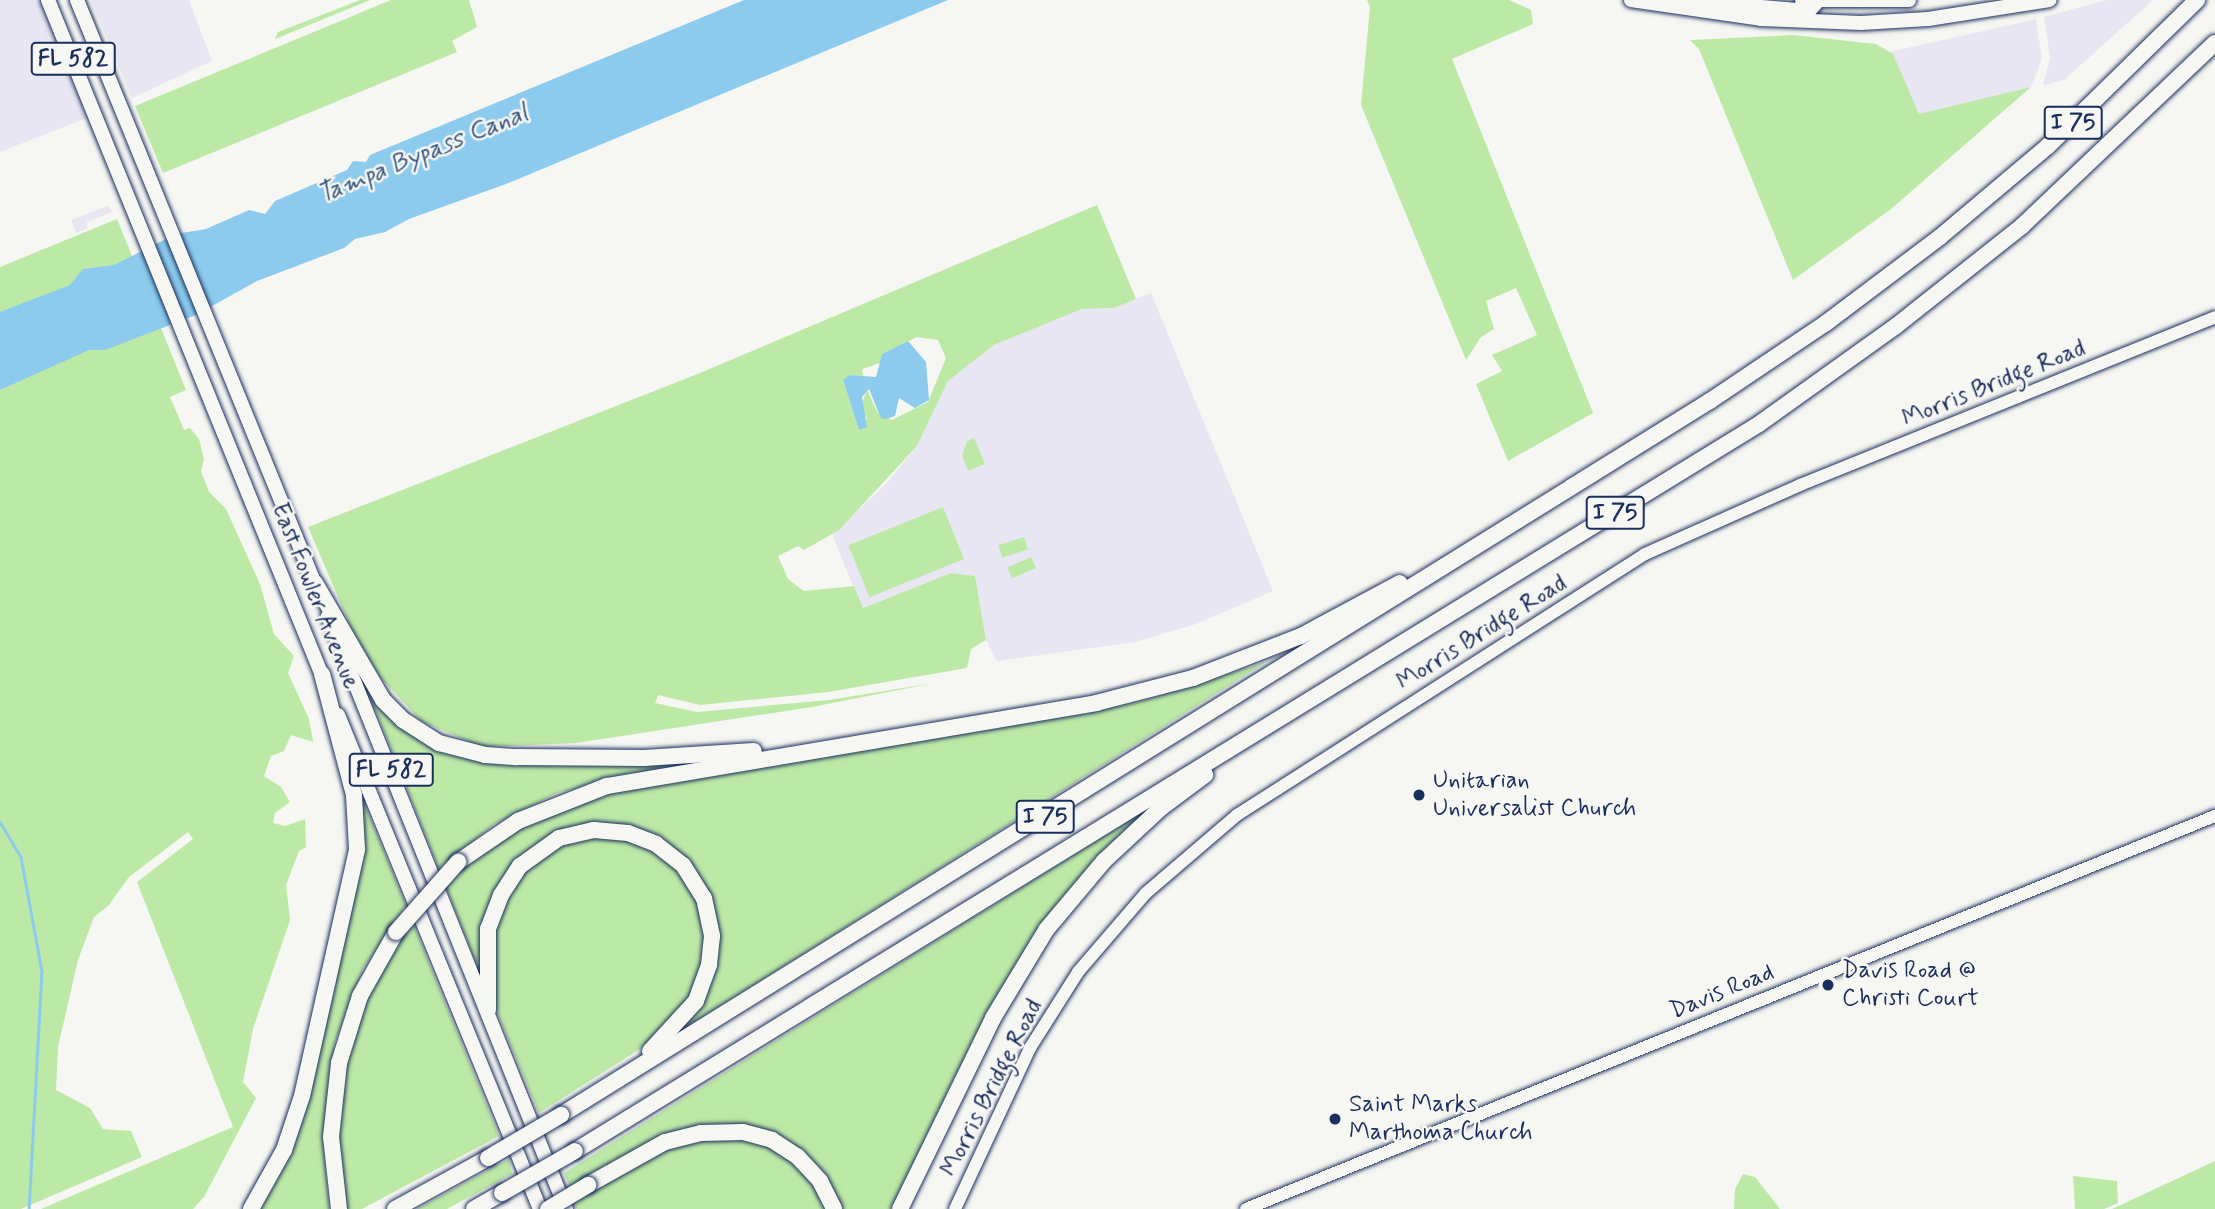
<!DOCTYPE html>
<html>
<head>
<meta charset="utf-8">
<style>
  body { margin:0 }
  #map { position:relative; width:2215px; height:1209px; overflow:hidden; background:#f6f6f2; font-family:Mynerve,sans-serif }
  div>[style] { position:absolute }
  .built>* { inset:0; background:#e8e6f3 }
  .green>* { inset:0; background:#bde9a6; transform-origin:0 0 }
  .water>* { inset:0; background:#8ccbed }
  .stream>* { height:2.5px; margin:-1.25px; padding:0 1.25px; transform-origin:1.25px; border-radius:1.25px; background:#8ccbed }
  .roads { filter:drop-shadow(0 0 2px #1b2f5e) drop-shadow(0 0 2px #1b2f5e) }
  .secondary>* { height:12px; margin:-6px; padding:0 6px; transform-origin:6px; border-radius:6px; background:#f6f6f2 }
  .primary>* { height:14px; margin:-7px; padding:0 7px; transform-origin:7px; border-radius:7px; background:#f6f6f2 }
  .highway>* { height:16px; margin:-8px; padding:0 8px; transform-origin:8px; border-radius:8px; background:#f6f6f2 }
  .bridges { filter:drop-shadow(0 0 2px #1b2f5e) drop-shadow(0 0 2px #1b2f5e) }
  .highway-bridge>* { height:16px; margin:-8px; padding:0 8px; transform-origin:8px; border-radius:8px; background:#f6f6f2 }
  .dots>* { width:19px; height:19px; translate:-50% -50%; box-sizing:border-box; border:4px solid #f6f6f2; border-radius:50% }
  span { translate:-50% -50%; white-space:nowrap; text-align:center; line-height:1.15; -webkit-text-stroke:5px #f6f6f2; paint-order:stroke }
  .shield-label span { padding:2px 5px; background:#f6f6f2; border:2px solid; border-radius:5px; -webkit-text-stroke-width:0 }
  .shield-label { font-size:23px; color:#1b2f5e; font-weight:700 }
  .street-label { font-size:24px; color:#1b2f5e }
  .poi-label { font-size:24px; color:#1b2f5e }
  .left { translate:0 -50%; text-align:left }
  .water-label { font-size:26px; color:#375682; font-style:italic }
</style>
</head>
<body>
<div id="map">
  <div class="built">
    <div style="clip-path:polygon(0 0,41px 0,89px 117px,0 152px)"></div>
    <div style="clip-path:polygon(91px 0,189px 0,212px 61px,132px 98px)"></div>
    <div style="clip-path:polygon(2106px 0,2153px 0,2064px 80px,2043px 85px,2050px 58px,2044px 17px)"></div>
    <div style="clip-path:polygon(2036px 19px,2042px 59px,2031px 87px,1918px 115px,1889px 52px)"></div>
    <div style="clip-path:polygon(109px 205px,112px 212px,86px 223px,88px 228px,76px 233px,71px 220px)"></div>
    <div style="clip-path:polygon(1151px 293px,1273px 591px,1196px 624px,1135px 642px,997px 661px,986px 640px,975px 576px,951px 573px,862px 608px,832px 534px,883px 487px,917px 446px,948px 381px,994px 345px,1082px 309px,1114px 308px)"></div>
  </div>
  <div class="green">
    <div style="clip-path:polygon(360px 0,370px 0,275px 39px,278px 32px)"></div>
    <div style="clip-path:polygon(391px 0,469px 0,477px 27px,452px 41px,457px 52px,163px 173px,135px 106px)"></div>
    <div style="clip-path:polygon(1367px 0,1509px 0,1531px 10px,1533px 24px,1452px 59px,1593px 413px,1508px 461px,1476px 384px,1502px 371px,1492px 355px,1537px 335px,1516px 288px,1486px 301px,1494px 329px,1481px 337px,1466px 360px,1361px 105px,1370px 7px)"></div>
    <div style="clip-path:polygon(1793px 35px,1876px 44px,1893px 54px,1919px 114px,2031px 87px,1891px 209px,1793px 280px,1699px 49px,1690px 40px)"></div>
    <div style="clip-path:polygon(evenodd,1097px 205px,1136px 299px,1114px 308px,1082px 309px,994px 345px,948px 381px,917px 446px,839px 530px,804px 550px,798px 546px,778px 556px,788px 579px,804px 591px,854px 586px,863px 608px,951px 573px,975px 576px,986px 640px,971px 649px,967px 668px,828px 692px,700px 705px,658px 695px,655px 703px,697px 712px,829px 700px,934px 683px,812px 707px,576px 743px,482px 747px,421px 721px,379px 676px,353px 632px,308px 527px,700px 373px,1097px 205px,917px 337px,938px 340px,946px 358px,928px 402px,892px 420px,878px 413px,867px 390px,861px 406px,867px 419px,859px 430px,843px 380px,849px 375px,863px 376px,862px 369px,880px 363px,882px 354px,917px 337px)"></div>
    <div style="clip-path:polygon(117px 219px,186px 390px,170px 397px,184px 430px,190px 428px,199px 439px,204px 459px,201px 471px,209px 492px,226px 509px,260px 584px,274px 634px,294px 656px,288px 673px,309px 719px,313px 742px,291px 735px,284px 751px,271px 756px,264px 776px,281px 787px,290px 802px,275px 813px,273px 823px,285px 826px,305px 819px,306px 847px,299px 851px,286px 885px,290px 920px,253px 1029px,243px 1082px,256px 1098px,204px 1197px,193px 1209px,41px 1209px,233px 1127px,137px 882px,193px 839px,188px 832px,129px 877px,109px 905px,94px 917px,78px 960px,58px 1047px,56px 1090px,90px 1108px,103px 1129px,131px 1131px,142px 1157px,21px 1209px,0 1209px,0 267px)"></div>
    <div style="clip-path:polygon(974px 438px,985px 464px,968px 471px,962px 456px,967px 441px)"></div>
    <div style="left:943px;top:507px;width:56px;height:102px;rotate:68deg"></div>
    <div style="left:1024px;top:537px;width:13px;height:27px;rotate:72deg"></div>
    <div style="left:1031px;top:557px;width:12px;height:26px;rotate:66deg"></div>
    <div style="clip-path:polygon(1266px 662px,684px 1029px,714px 959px,691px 870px,605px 827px,521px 860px,482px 964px,475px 961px,445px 884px,511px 830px,604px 794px,1142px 701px)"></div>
    <div style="clip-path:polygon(372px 691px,452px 751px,692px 760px,557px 793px,493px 825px,439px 869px,374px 706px)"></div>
    <div style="clip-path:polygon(359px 791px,406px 905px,363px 969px,335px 1041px,323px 1137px,329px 1209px,255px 1209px,281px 1165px,355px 872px)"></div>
    <div style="clip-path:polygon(1152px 806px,989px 1011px,892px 1209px,837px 1209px,797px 1152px,704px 1129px,571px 1190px,564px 1173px)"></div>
    <div style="clip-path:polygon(617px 834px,671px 858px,706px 916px,703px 974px,670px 1030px,539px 1113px,494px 1005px,488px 947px,511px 882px,560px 841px)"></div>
    <div style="clip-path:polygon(412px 921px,499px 1136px,362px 1209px,342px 1209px,335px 1141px,344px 1061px,365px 997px)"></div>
    <div style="clip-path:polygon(747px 1137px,796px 1160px,829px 1209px,577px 1209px,574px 1201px,685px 1141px)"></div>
    <div style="clip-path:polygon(509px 1159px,512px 1174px,447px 1209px,417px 1209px)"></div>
    <div style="clip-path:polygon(2215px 1161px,2215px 1209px,2112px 1209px)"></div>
    <div style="clip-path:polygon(1743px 1174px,1755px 1177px,1780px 1209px,1734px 1209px,1735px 1189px)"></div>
    <div style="clip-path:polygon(2073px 1176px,2117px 1181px,2118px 1203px,2104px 1209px,2075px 1209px)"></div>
  </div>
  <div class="water">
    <div style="clip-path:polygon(744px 0,948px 0,506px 184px,409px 219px,385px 232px,355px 239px,344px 248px,257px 281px,196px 315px,105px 350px,89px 350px,0 390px,0 312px,70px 285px,83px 269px,114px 265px,176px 234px,206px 229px,249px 210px,265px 214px,275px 201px,347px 170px,353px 161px,366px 162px,370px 155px)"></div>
    <div style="clip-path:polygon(908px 341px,926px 362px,929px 400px,915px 408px,899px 398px,895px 416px,886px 419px,881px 418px,869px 389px,862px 397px,867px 427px,859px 430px,843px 380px,849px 375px,876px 377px,882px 354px)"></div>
  </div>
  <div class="stream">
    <div style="left:0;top:822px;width:41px;rotate:59deg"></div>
    <div style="left:21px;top:857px;width:116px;rotate:79.6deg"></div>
    <div style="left:42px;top:971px;width:238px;rotate:93.1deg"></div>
  </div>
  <div class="roads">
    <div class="secondary">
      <div style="left:955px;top:1209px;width:178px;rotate:-65deg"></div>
      <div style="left:1030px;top:1048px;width:90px;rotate:-57.7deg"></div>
      <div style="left:1078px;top:972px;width:104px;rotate:-49.3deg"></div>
      <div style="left:1146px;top:893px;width:120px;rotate:-40.6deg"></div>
      <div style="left:1237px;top:815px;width:484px;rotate:-32.6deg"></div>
      <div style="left:1645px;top:554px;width:170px;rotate:-24deg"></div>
      <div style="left:1800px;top:485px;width:448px;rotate:-22deg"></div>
      <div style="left:1246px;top:1209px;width:1046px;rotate:-22.08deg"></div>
    </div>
    <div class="primary">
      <div style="left:48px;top:0;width:737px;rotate:67.92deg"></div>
      <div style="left:77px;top:0;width:641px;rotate:67.83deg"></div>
      <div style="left:1631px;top:0;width:131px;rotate:8.3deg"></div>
      <div style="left:1761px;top:19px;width:100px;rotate:2.3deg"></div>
      <div style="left:1861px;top:23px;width:67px;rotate:-3.4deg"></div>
      <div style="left:1928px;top:19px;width:123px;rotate:-8.9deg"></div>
      <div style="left:1680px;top:0;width:129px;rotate:4.9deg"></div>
      <div style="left:1809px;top:11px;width:13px;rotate:-48deg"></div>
      <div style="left:1802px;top:0;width:107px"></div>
      <div style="left:328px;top:616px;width:639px;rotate:68.13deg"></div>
      <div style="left:338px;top:715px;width:534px;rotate:67.76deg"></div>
    </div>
    <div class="highway">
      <div style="left:315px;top:583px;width:135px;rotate:59.8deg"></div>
      <div style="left:383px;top:700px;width:28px;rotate:45deg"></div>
      <div style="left:403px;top:720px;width:43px;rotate:32.6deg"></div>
      <div style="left:439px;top:743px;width:48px;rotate:14.6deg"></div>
      <div style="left:485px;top:755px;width:32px;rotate:4deg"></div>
      <div style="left:517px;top:757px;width:127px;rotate:0.5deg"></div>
      <div style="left:644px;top:758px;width:110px;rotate:-3.6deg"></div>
      <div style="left:458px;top:862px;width:73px;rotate:-34.3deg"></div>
      <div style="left:518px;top:821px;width:96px;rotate:-21.5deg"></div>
      <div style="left:607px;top:786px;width:496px;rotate:-9.6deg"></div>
      <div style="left:1096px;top:703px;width:100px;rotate:-14.5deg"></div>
      <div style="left:1193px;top:678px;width:116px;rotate:-21.3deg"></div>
      <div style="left:1301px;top:636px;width:112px;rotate:-28.2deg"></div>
      <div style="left:488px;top:1010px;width:81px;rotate:-90deg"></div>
      <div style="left:488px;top:929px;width:36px;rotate:-69deg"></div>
      <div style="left:501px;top:895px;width:35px;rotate:-57deg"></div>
      <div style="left:520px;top:866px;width:48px;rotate:-35.7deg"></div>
      <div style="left:559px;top:838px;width:36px;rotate:-13deg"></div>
      <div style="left:594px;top:830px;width:34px;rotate:5deg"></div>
      <div style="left:628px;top:833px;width:30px;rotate:21deg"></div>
      <div style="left:656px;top:844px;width:34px;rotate:38deg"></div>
      <div style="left:683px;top:865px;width:39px;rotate:58deg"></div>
      <div style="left:704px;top:898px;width:39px;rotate:78deg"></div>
      <div style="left:712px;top:936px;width:29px;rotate:96deg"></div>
      <div style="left:709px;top:965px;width:38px;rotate:110deg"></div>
      <div style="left:696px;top:1001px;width:68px;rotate:132.6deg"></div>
      <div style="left:561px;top:1115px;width:1353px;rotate:-31.86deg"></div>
      <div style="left:1710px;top:401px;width:140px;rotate:-33.9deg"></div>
      <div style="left:1826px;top:323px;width:143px;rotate:-37deg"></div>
      <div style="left:1940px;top:237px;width:141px;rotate:-40.1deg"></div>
      <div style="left:2048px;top:146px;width:209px;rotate:-44.4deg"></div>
      <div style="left:575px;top:1151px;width:1389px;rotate:-31.55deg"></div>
      <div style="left:1759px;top:424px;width:168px;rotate:-35.6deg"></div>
      <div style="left:1896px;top:326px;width:161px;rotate:-38.4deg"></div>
      <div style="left:2022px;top:226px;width:266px;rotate:-43.5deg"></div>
      <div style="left:588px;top:1185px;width:88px;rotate:-29.2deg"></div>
      <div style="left:665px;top:1142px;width:37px;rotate:-14deg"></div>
      <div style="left:701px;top:1133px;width:42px;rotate:-1.4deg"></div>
      <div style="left:743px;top:1132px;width:30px;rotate:15deg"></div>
      <div style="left:772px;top:1140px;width:30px;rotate:33deg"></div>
      <div style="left:797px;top:1156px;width:34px;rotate:47deg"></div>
      <div style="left:820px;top:1181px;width:31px;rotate:63deg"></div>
      <div style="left:251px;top:1209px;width:68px;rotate:-60.8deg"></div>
      <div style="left:284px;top:1150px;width:57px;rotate:-71.6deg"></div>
      <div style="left:302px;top:1096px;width:253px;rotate:-77.4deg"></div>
      <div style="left:357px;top:849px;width:54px;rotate:-93.2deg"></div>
      <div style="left:354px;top:795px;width:125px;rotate:-104.8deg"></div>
      <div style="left:339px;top:1209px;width:72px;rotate:-96.3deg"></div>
      <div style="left:331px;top:1137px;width:74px;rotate:-83.8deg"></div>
      <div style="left:339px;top:1063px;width:70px;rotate:-72.6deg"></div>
      <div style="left:360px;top:996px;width:73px;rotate:-60.6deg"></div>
      <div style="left:395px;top:1209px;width:106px;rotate:-28.7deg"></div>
      <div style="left:474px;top:1209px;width:32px;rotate:-30deg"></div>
      <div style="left:900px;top:1209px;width:212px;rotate:-64deg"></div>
      <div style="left:993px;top:1018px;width:103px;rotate:-58.9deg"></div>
      <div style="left:1046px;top:930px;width:90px;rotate:-50deg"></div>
      <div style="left:1104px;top:861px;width:79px;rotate:-43deg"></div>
      <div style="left:1162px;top:807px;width:54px;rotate:-36.7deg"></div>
    </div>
  </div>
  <div class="bridges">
    <div class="highway-bridge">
      <div style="left:396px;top:932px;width:94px;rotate:-48.5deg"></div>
      <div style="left:488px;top:1158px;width:85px;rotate:-30.5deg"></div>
      <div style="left:502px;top:1193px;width:84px;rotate:-29.9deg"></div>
      <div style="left:548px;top:1209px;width:47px;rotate:-31deg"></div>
    </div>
  </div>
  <div class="dots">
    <div style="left:1419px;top:795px;background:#1b2f5e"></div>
    <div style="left:1828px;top:985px;background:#1b2f5e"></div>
    <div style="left:1335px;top:1119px;background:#1b2f5e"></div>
  </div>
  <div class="shield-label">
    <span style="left:73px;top:59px">FL 582</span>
    <span style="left:2073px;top:123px">I 75</span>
    <span style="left:1615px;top:513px">I 75</span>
    <span style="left:391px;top:770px">FL 582</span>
    <span style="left:1045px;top:817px">I 75</span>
  </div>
  <div class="street-label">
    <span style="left:1994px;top:384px;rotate:-22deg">Morris Bridge Road</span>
    <span style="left:315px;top:596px;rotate:68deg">East Fowler Avenue</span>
    <span style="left:1482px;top:633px;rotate:-32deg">Morris Bridge Road</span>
    <span style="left:1722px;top:992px;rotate:-22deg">Davis Road</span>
    <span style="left:992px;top:1088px;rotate:-63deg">Morris Bridge Road</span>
  </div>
  <div class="poi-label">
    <span class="left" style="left:1433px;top:795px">Unitarian<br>Universalist Church</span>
    <span class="left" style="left:1842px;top:985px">Davis Road @<br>Christi Court</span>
    <span class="left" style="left:1349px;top:1119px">Saint Marks<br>Marthoma Church</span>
  </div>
  <div class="water-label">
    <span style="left:423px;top:155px;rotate:-22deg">Tampa Bypass Canal</span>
  </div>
</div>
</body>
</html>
